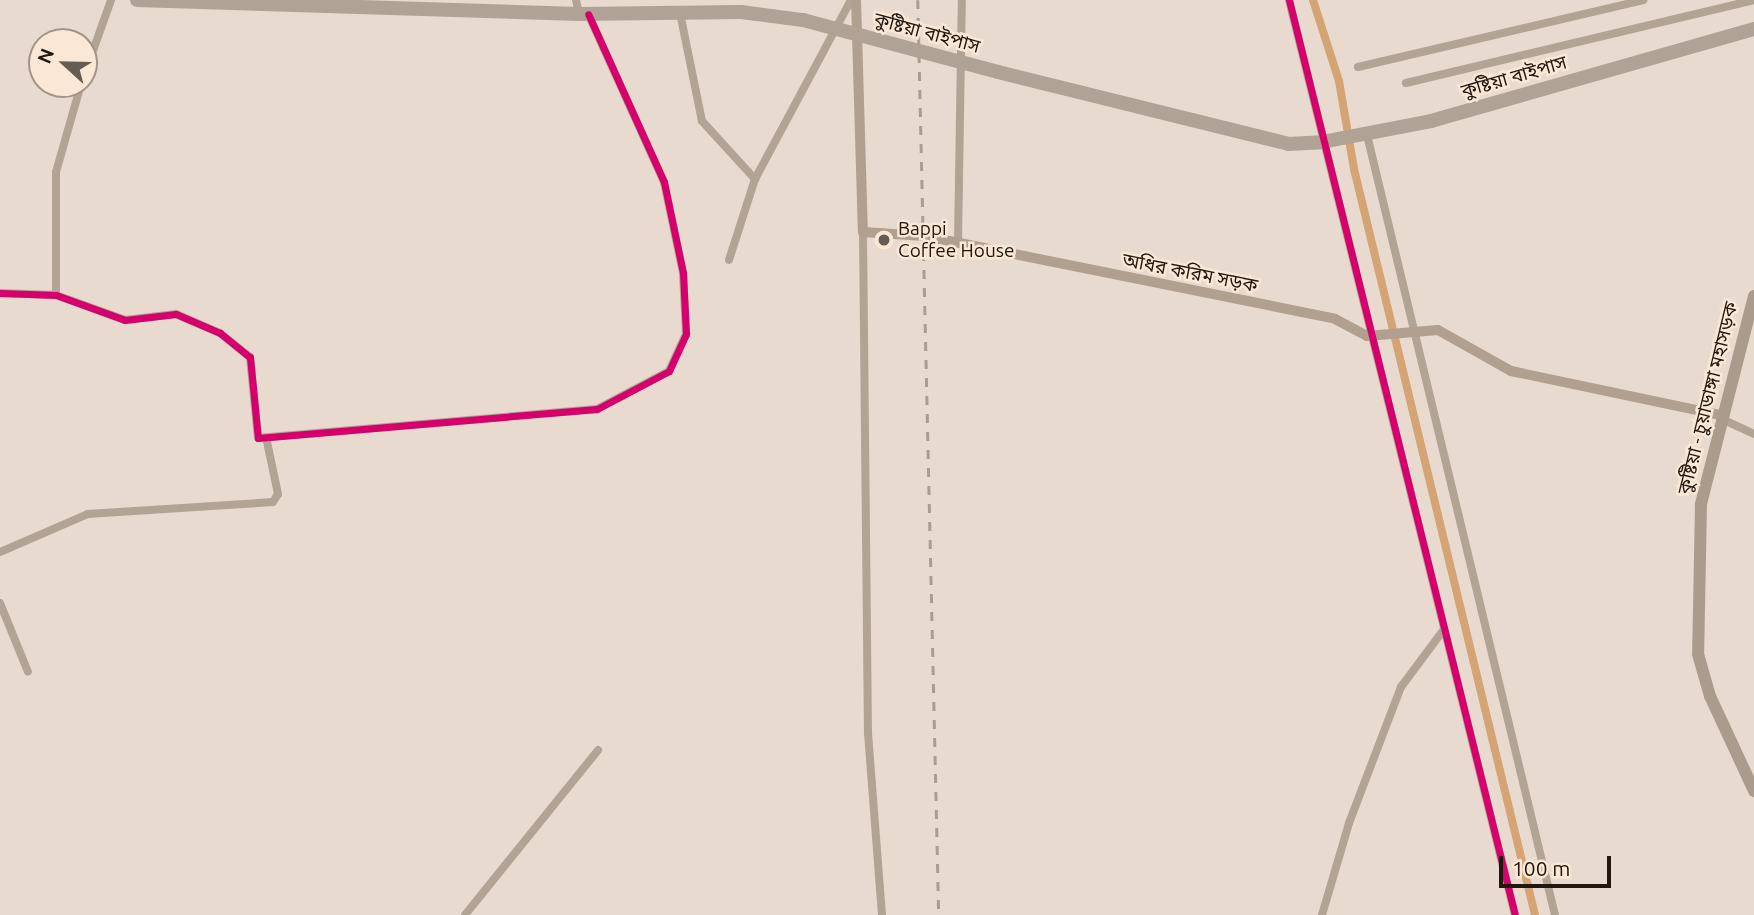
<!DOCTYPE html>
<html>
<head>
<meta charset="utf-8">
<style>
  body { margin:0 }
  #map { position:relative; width:1754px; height:915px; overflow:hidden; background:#e8dace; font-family:Ubuntu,"Noto Sans Bengali",sans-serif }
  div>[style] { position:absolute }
  .canal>* { height:8px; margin:-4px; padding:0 4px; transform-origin:4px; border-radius:4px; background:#d5a474 }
  .street>* { height:8px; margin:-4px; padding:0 4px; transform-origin:4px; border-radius:4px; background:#b2a395 }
  .secondary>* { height:10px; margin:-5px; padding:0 5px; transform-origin:5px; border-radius:5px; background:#b19f8f }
  .primary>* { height:12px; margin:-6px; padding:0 6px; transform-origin:6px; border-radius:6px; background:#ab9b8d }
  .highway>* { height:14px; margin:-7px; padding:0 7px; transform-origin:7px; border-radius:7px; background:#b0a294 }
  .rail>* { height:2.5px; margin-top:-1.25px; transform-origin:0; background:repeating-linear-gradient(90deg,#a89d92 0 9px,transparent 0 18px) }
  .highway-bridge>* { height:14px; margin:-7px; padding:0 7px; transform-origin:7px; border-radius:7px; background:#b0a294 }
  .cycleway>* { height:7px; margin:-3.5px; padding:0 3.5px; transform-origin:3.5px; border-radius:3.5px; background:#d6006c }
  .dots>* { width:19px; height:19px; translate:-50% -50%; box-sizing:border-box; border:4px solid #fbe7d6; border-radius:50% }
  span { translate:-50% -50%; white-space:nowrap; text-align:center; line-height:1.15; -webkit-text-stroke:5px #fbe7d6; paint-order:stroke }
  .street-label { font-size:19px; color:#201810 }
  .poi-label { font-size:19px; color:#201810 }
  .left { translate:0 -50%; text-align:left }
  .north { position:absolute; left:28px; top:28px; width:70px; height:70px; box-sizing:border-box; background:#fbe7d6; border:2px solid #a39487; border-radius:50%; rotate:292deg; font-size:19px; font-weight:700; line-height:28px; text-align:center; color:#201810 }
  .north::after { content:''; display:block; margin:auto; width:24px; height:32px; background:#665c52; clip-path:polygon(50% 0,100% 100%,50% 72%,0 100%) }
  .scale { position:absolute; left:1499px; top:856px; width:112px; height:32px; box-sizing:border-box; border:4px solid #201810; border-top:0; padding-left:9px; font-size:21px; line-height:24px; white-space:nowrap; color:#201810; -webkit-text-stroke:5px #fbe7d6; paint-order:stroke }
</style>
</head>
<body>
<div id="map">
  <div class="canal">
    <div style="left:1313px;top:0;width:85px;rotate:72.2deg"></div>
    <div style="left:1339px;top:81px;width:89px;rotate:80.3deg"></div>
    <div style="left:1354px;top:169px;width:768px;rotate:76.36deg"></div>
  </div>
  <div class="street">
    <div style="left:576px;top:0;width:14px;rotate:78deg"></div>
    <div style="left:1289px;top:0;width:942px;rotate:76.13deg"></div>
    <div style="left:680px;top:13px;width:110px;rotate:78.5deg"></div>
    <div style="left:702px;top:121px;width:79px;rotate:47.6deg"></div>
    <div style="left:1358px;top:67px;width:293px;rotate:-13.2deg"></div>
    <div style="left:84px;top:76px;width:81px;rotate:-70.4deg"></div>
    <div style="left:1406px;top:83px;width:358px;rotate:-13.4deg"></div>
    <div style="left:1367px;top:135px;width:802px;rotate:76.45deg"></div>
    <div style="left:863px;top:232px;width:501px;rotate:89.43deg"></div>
    <div style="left:868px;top:733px;width:183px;rotate:85.6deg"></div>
    <div style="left:958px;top:243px;width:243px;rotate:-89.1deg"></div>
    <div style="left:729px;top:260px;width:85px;rotate:-72.2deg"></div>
    <div style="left:755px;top:179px;width:203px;rotate:-61.8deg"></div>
    <div style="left:0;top:293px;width:56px;rotate:2deg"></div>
    <div style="left:56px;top:295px;width:73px;rotate:19.9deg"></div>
    <div style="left:125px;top:320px;width:51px;rotate:-6.7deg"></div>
    <div style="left:176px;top:314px;width:48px;rotate:23.4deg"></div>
    <div style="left:220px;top:333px;width:38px;rotate:39deg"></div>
    <div style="left:250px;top:357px;width:81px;rotate:84.4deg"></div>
    <div style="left:258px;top:438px;width:340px;rotate:-4.9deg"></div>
    <div style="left:597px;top:409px;width:81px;rotate:-27.8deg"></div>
    <div style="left:669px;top:371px;width:41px;rotate:-65.3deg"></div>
    <div style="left:686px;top:334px;width:61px;rotate:-92.8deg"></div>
    <div style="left:683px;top:273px;width:93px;rotate:-101.8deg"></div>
    <div style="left:664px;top:182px;width:184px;rotate:-114.3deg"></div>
    <div style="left:56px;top:295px;width:123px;rotate:-90deg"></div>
    <div style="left:56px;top:172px;width:91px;rotate:-74.1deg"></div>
    <div style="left:1724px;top:420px;width:33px;rotate:25deg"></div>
    <div style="left:0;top:552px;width:96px;rotate:-23.4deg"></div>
    <div style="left:88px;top:514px;width:185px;rotate:-3.7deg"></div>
    <div style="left:273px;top:502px;width:9px;rotate:-58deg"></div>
    <div style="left:278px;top:494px;width:58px;rotate:-101.9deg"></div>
    <div style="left:0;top:603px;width:74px;rotate:67.9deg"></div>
    <div style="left:465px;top:915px;width:212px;rotate:-51.1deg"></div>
    <div style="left:1322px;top:915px;width:96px;rotate:-73.6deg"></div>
    <div style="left:1349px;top:823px;width:146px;rotate:-69.1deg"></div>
    <div style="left:1401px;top:687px;width:69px;rotate:-53.3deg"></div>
  </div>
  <div class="secondary">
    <div style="left:856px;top:0;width:232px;rotate:88.3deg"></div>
    <div style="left:863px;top:232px;width:62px;rotate:3.7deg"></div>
    <div style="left:925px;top:236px;width:418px;rotate:11.4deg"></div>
    <div style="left:1335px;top:319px;width:36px;rotate:28deg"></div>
    <div style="left:1367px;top:336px;width:71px;rotate:-4.8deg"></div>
    <div style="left:1438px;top:330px;width:84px;rotate:29.3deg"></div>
    <div style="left:1511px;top:371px;width:218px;rotate:11.9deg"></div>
  </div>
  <div class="primary">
    <div style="left:1754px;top:296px;width:215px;rotate:104.3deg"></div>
    <div style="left:1701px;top:504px;width:150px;rotate:91.1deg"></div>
    <div style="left:1698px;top:654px;width:44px;rotate:74.1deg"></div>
    <div style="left:1710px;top:696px;width:105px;rotate:65.1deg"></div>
  </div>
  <div class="highway">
    <div style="left:137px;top:0;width:442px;rotate:1.8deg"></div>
    <div style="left:579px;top:14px;width:162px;rotate:-0.7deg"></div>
    <div style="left:741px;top:12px;width:63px;rotate:7.4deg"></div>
    <div style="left:998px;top:72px;width:299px;rotate:13.9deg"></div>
    <div style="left:1288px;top:144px;width:34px;rotate:-3deg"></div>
    <div style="left:1322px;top:142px;width:111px;rotate:-10.9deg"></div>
    <div style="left:1431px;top:121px;width:336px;rotate:-15.9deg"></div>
  </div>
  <div class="rail">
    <div style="left:918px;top:0;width:915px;rotate:88.69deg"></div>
  </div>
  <div class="highway-bridge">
    <div style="left:803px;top:20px;width:202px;rotate:14.9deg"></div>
  </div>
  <div class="cycleway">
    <div style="left:1289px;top:0;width:942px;rotate:76.13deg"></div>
    <div style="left:0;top:293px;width:56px;rotate:2deg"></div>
    <div style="left:56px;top:295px;width:73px;rotate:19.9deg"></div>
    <div style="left:125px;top:320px;width:51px;rotate:-6.7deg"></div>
    <div style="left:176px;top:314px;width:48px;rotate:23.4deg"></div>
    <div style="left:220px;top:333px;width:38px;rotate:39deg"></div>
    <div style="left:250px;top:357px;width:81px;rotate:84.4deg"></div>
    <div style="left:258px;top:438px;width:340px;rotate:-4.9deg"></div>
    <div style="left:597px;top:409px;width:81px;rotate:-27.8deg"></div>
    <div style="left:669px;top:371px;width:41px;rotate:-65.3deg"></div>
    <div style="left:686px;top:334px;width:61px;rotate:-92.8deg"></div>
    <div style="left:683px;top:273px;width:93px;rotate:-101.8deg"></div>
    <div style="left:664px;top:182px;width:184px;rotate:-114.3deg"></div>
  </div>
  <div class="dots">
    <div style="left:884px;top:240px;background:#665c52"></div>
  </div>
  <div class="street-label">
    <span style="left:927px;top:33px;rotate:15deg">কুষ্টিয়া বাইপাস</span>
    <span style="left:1514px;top:77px;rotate:-16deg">কুষ্টিয়া বাইপাস</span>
    <span style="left:1190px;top:273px;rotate:11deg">অধির করিম সড়ক</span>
    <span style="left:1708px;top:398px;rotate:-76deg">কুষ্টিয়া - চুয়াডাঙ্গা মহাসড়ক</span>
  </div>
  <div class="poi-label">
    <span class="left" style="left:898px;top:240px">Bappi<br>Coffee House</span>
  </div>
  <div class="north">N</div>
  <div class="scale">100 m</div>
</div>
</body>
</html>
